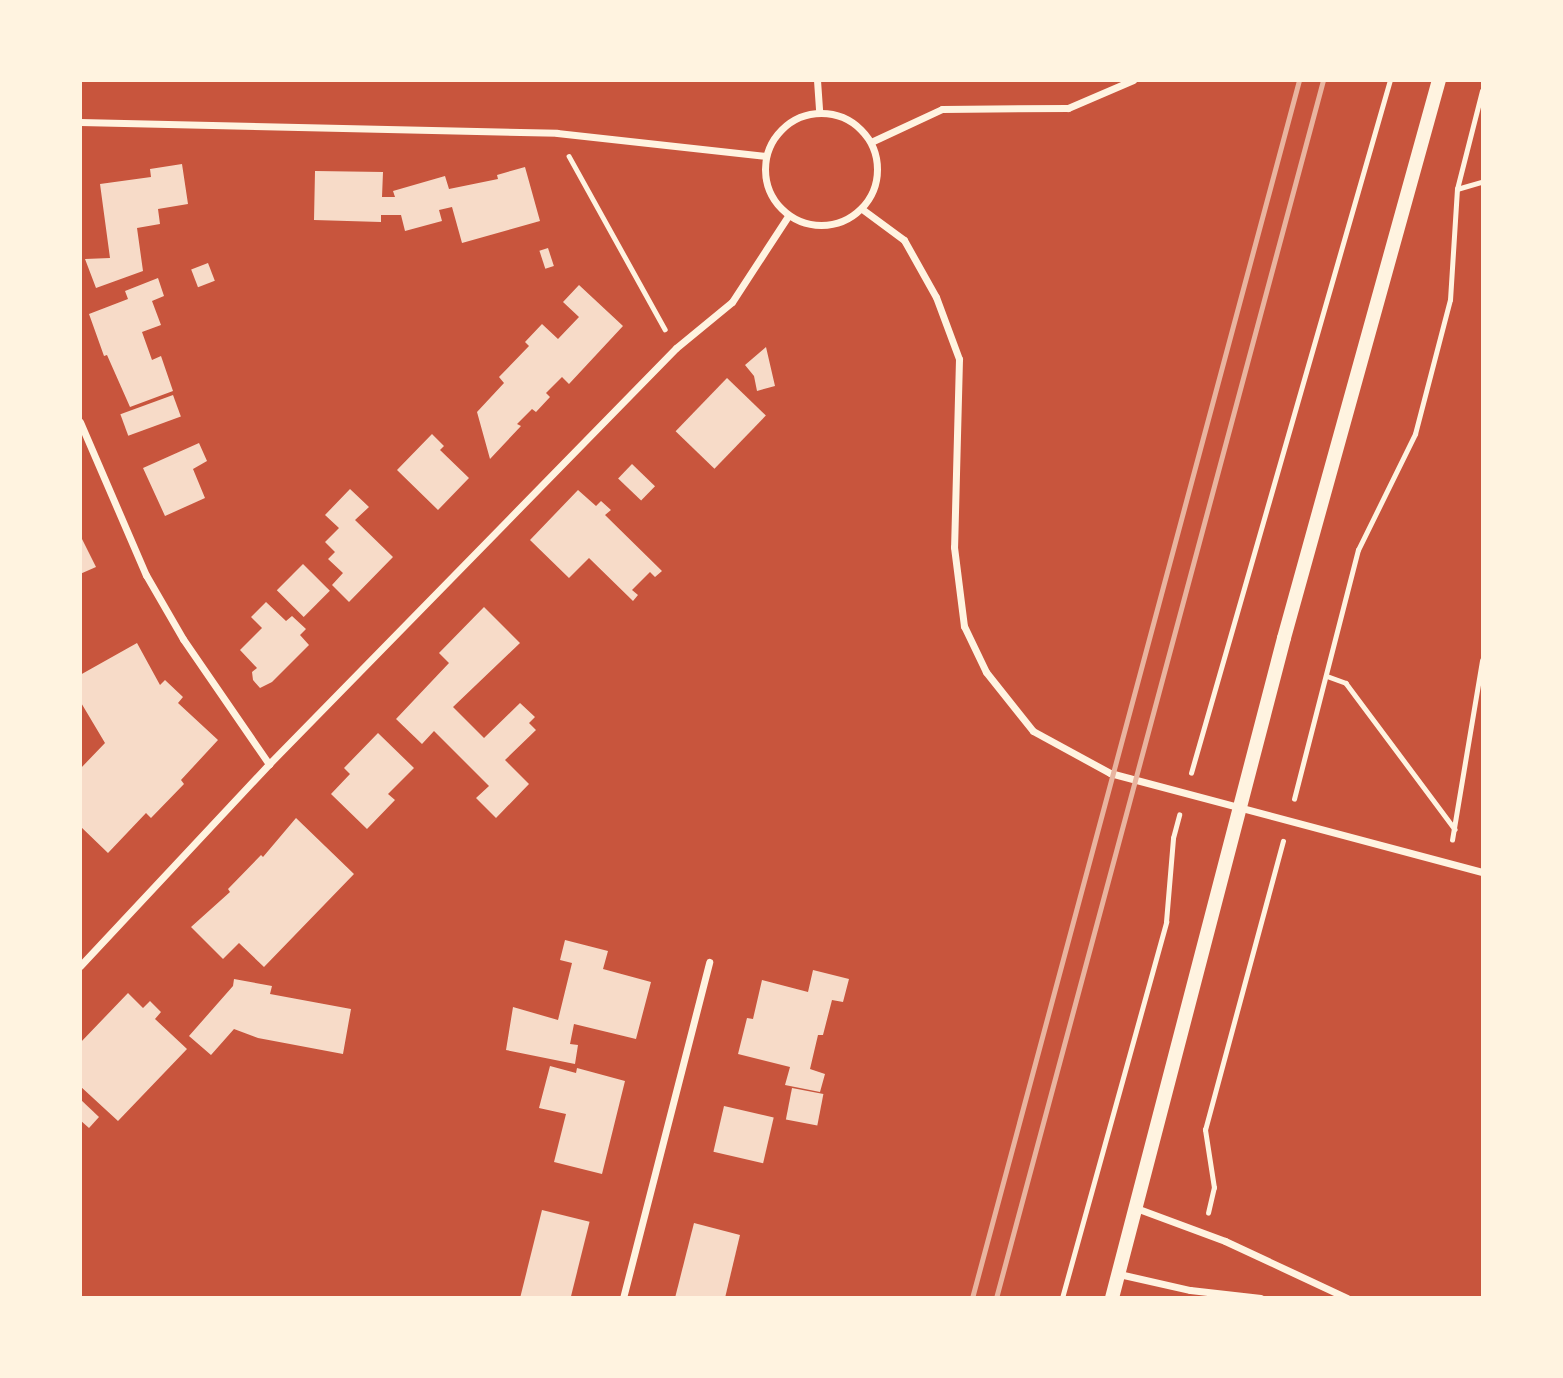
<!DOCTYPE html>
<html>
<head>
<meta charset="utf-8">
<style>
  body { margin:0 }
  #map { position:relative; width:1563px; height:1378px; overflow:hidden; background:#c8553d; font-family:Poppins,sans-serif }
  div>[style] { position:absolute }
  .building>* { inset:0; background:#f7dbc8; transform-origin:0 0 }
  .path>* { height:4.5px; margin:-2.25px; padding:0 2.25px; transform-origin:2.25px; border-radius:2.25px; background:#fff3e0 }
  .minor>* { height:7px; margin:-3.5px; padding:0 3.5px; transform-origin:3.5px; border-radius:3.5px; background:#fff3e0 }
  .minor>.ring { margin:-3.5px; padding:0; box-sizing:content-box; background:none; border:7px solid #fff3e0; border-radius:50% }
  .secondary>* { height:14px; margin:-7px; padding:0 7px; transform-origin:7px; border-radius:7px; background:#fff3e0 }
  .rail>* { height:5px; margin:-2.5px; padding:0 2.5px; transform-origin:2.5px; border-radius:2.5px; background:#e9b49f }
  span { translate:-50% -50%; white-space:nowrap; text-align:center; line-height:1.15; -webkit-text-stroke:6px #fff3e0; paint-order:stroke }
  .frame { position:absolute; inset:0; border:82px solid #fff3e0; pointer-events:none }
</style>
</head>
<body>
<div id="map">
  <div class="building">
    <div style="clip-path:polygon(182px 164px,188px 204px,158px 209px,160px 224px,137px 228px,143px 271px,96px 288px,85px 259px,110px 258px,100px 184px,151px 177px,150px 169px)"></div>
    <div style="clip-path:polygon(525px 167px,540px 221px,462px 243px,452px 207px,439px 210px,442px 221px,405px 231px,401px 215px,381px 215px,381px 222px,314px 220px,315px 171px,383px 172px,382px 197px,395px 197px,393px 191px,445px 176px,449px 189px,498px 179px,497px 175px)"></div>
    <div style="left:548px;top:248px;width:19px;height:9px;rotate:72deg"></div>
    <div style="left:208px;top:263px;width:19px;height:18px;rotate:69deg"></div>
    <div style="clip-path:polygon(158px 278px,164px 296px,152px 301px,161px 325px,142px 332px,152px 360px,161px 356px,173px 391px,130px 407px,107px 355px,104px 356px,89px 314px,128px 299px,125px 291px)"></div>
    <div style="clip-path:polygon(579px 285px,623px 326px,569px 384px,562px 377px,546px 393px,550px 397px,536px 412px,532px 409px,517px 424px,521px 426px,490px 459px,477px 412px,504px 383px,499px 377px,529px 346px,525px 342px,542px 324px,558px 339px,579px 317px,563px 302px)"></div>
    <div style="clip-path:polygon(766px 347px,775px 386px,757px 391px,754px 376px,745px 365px)"></div>
    <div style="left:727px;top:378px;width:54px;height:74px;rotate:44deg"></div>
    <div style="left:173px;top:395px;width:23px;height:56px;rotate:70deg"></div>
    <div style="clip-path:polygon(432px 434px,444px 446px,440px 450px,469px 478px,438px 510px,397px 470px)"></div>
    <div style="clip-path:polygon(199px 443px,207px 461px,193px 469px,205px 498px,165px 516px,143px 468px)"></div>
    <div style="left:632px;top:464px;width:32px;height:20px;rotate:44deg"></div>
    <div style="clip-path:polygon(350px 489px,369px 507px,355px 520px,393px 557px,349px 602px,332px 585px,343px 573px,328px 559px,335px 552px,325px 542px,339px 528px,325px 515px)"></div>
    <div style="clip-path:polygon(578px 490px,596px 506px,601px 501px,611px 510px,605px 515px,662px 571px,655px 577px,650px 572px,632px 590px,638px 595px,633px 601px,589px 558px,569px 578px,530px 540px)"></div>
    <div style="clip-path:polygon(80px 535px,96px 567px,80px 574px)"></div>
    <div style="left:303px;top:564px;width:38px;height:37px;rotate:45deg"></div>
    <div style="clip-path:polygon(266px 602px,286px 621px,292px 616px,306px 629px,300px 635px,309px 645px,272px 682px,260px 688px,253px 680px,252px 672px,257px 668px,240px 650px,262px 628px,251px 617px)"></div>
    <div style="clip-path:polygon(484px 607px,520px 643px,453px 707px,484px 738px,520px 703px,535px 717px,529px 723px,536px 730px,505px 760px,529px 784px,496px 818px,476px 798px,489px 786px,434px 731px,422px 744px,396px 719px,449px 663px,439px 653px)"></div>
    <div style="clip-path:polygon(137px 643px,160px 685px,165px 680px,183px 697px,178px 703px,218px 740px,181px 780px,184px 784px,151px 818px,146px 813px,108px 853px,80px 826px,80px 769px,105px 743px,80px 701px,80px 675px)"></div>
    <div style="clip-path:polygon(378px 733px,414px 768px,388px 794px,395px 800px,367px 829px,331px 794px,350px 774px,344px 768px)"></div>
    <div style="clip-path:polygon(296px 818px,354px 874px,264px 967px,239px 943px,223px 959px,191px 927px,230px 892px,228px 889px,261px 855px,263px 857px)"></div>
    <div style="clip-path:polygon(565px 940px,608px 951px,603px 969px,651px 982px,636px 1039px,574px 1024px,570px 1044px,578px 1045px,575px 1064px,506px 1050px,513px 1007px,558px 1020px,572px 963px,560px 960px)"></div>
    <div style="clip-path:polygon(813px 970px,849px 979px,843px 1002px,832px 1000px,823px 1035px,818px 1035px,810px 1069px,825px 1074px,820px 1092px,785px 1085px,790px 1067px,738px 1054px,747px 1018px,753px 1019px,762px 980px,808px 992px)"></div>
    <div style="clip-path:polygon(234px 979px,272px 986px,270px 994px,351px 1009px,343px 1054px,258px 1038px,234px 1029px,211px 1055px,189px 1036px,233px 986px)"></div>
    <div style="clip-path:polygon(128px 993px,143px 1008px,150px 1001px,161px 1012px,155px 1019px,187px 1049px,118px 1121px,80px 1086px,80px 1043px)"></div>
    <div style="clip-path:polygon(550px 1066px,576px 1073px,577px 1068px,625px 1081px,602px 1174px,554px 1162px,566px 1114px,539px 1108px)"></div>
    <div style="left:792px;top:1088px;width:32px;height:32px;rotate:11deg"></div>
    <div style="clip-path:polygon(80px 1099px,99px 1117px,89px 1128px,80px 1120px)"></div>
    <div style="left:724px;top:1106px;width:51px;height:47px;rotate:13deg"></div>
    <div style="left:542px;top:1210px;width:49px;height:91px;rotate:14deg"></div>
    <div style="clip-path:polygon(694px 1223px,740px 1235px,725px 1298px,675px 1298px)"></div>
  </div>
  <div class="path">
    <div style="left:569px;top:156px;width:198px;rotate:61deg"></div>
    <div style="left:1457px;top:189px;width:26px;rotate:-16deg"></div>
    <div style="left:1327px;top:676px;width:20px;rotate:20deg"></div>
    <div style="left:1346px;top:683px;width:182px;rotate:53.3deg"></div>
    <div style="left:1191px;top:773px;width:721px;rotate:-73.98deg"></div>
    <div style="left:1294px;top:799px;width:257px;rotate:-75.6deg"></div>
    <div style="left:1358px;top:550px;width:129px;rotate:-63.8deg"></div>
    <div style="left:1415px;top:434px;width:138px;rotate:-75.4deg"></div>
    <div style="left:1450px;top:300px;width:111px;rotate:-86.4deg"></div>
    <div style="left:1457px;top:189px;width:101px;rotate:-75.7deg"></div>
    <div style="left:1452px;top:840px;width:182px;rotate:-80.5deg"></div>
    <div style="left:1208px;top:1213px;width:26px;rotate:-77deg"></div>
    <div style="left:1214px;top:1188px;width:59px;rotate:-98.8deg"></div>
    <div style="left:1205px;top:1130px;width:299px;rotate:-74.9deg"></div>
    <div style="left:1062px;top:1298px;width:390px;rotate:-74.5deg"></div>
    <div style="left:1166px;top:922px;width:84px;rotate:-85.2deg"></div>
    <div style="left:1173px;top:838px;width:24px;rotate:-75deg"></div>
  </div>
  <div class="minor">
    <div style="left:817px;top:80px;width:32px;rotate:86deg"></div>
    <div class="ring" style="left:765px;top:113px;width:105px;height:105px"></div>
    <div style="left:80px;top:122px;width:477px;rotate:1.3deg"></div>
    <div style="left:557px;top:133px;width:210px;rotate:6.3deg"></div>
    <div style="left:871px;top:142px;width:78px;rotate:-24.9deg"></div>
    <div style="left:942px;top:109px;width:126px;rotate:-0.5deg"></div>
    <div style="left:1068px;top:108px;width:71px;rotate:-23.3deg"></div>
    <div style="left:862px;top:209px;width:52px;rotate:36.4deg"></div>
    <div style="left:904px;top:240px;width:65px;rotate:60.7deg"></div>
    <div style="left:936px;top:297px;width:66px;rotate:69.6deg"></div>
    <div style="left:959px;top:359px;width:188px;rotate:91.5deg"></div>
    <div style="left:954px;top:547px;width:80px;rotate:82.8deg"></div>
    <div style="left:964px;top:626px;width:51px;rotate:64.4deg"></div>
    <div style="left:986px;top:672px;width:75px;rotate:51.5deg"></div>
    <div style="left:1033px;top:731px;width:88px;rotate:28.6deg"></div>
    <div style="left:1110px;top:773px;width:385px;rotate:14.9deg"></div>
    <div style="left:80px;top:422px;width:167px;rotate:66.7deg"></div>
    <div style="left:146px;top:575px;width:74px;rotate:60deg"></div>
    <div style="left:183px;top:639px;width:152px;rotate:55.5deg"></div>
    <div style="left:80px;top:966px;width:277px;rotate:-46.9deg"></div>
    <div style="left:269px;top:764px;width:582px;rotate:-45.63deg"></div>
    <div style="left:676px;top:348px;width:72px;rotate:-39.4deg"></div>
    <div style="left:732px;top:302px;width:103px;rotate:-56.9deg"></div>
    <div style="left:1136px;top:1208px;width:95px;rotate:20.3deg"></div>
    <div style="left:1225px;top:1241px;width:135px;rotate:25deg"></div>
    <div style="left:1119px;top:1274px;width:73px;rotate:12.7deg"></div>
    <div style="left:1190px;top:1290px;width:71px;rotate:6.4deg"></div>
    <div style="left:623px;top:1298px;width:347px;rotate:-75.6deg"></div>
  </div>
  <div class="secondary">
    <div style="left:1112px;top:1298px;width:682px;rotate:-75.39deg"></div>
    <div style="left:1284px;top:638px;width:579px;rotate:-74.48deg"></div>
  </div>
  <div class="rail">
    <div style="left:972px;top:1298px;width:1261px;rotate:-74.97deg"></div>
    <div style="left:996px;top:1298px;width:1261px;rotate:-74.97deg"></div>
  </div>
  <div class="frame"></div>
</div>
</body>
</html>
